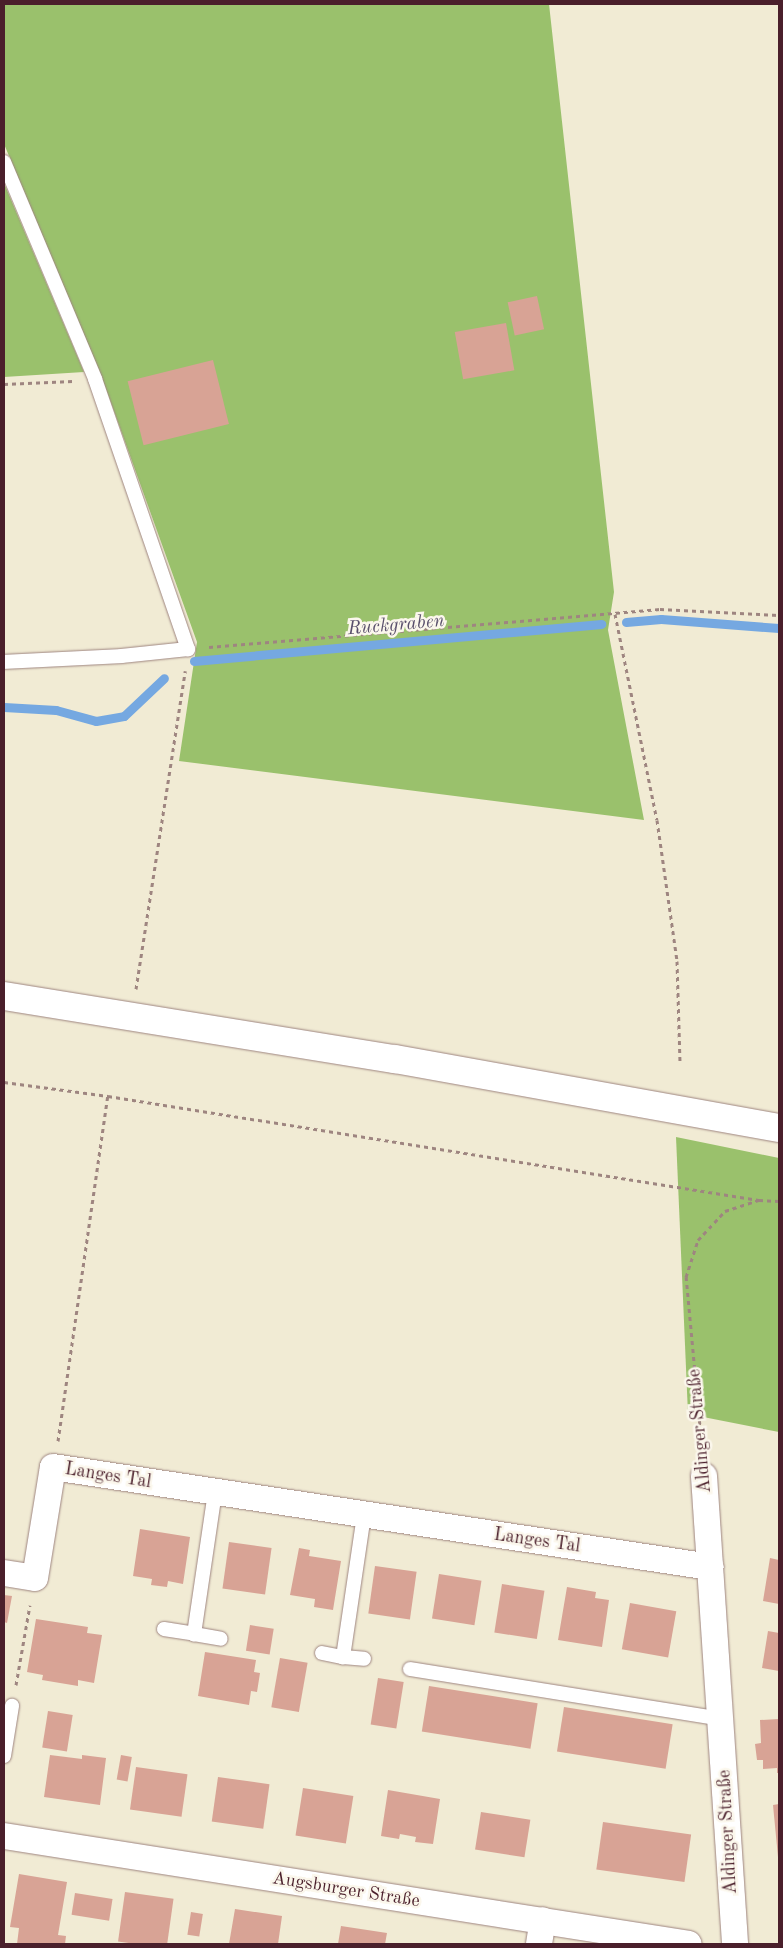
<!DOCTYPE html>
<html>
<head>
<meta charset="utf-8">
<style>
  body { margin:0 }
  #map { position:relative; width:783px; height:1948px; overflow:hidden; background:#f1ebd4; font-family:"Old Standard TT",serif }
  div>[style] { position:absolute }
  .green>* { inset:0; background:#9ac16c }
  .stream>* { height:9px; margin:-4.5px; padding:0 4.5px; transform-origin:4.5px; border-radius:4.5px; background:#75a8e1 }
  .building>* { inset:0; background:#d8a395; transform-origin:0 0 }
  .path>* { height:3px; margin-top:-1.5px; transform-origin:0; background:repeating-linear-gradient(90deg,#9e8580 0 4px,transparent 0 8px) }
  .roads { filter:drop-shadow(0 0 1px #9e8580) drop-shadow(0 0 1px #9e8580) }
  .lane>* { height:14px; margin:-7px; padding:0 7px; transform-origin:7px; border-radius:7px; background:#fff }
  .street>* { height:26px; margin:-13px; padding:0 13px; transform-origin:13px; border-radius:13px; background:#fff }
  .secondary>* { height:28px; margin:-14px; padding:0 14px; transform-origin:14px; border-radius:14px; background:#fff }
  span { translate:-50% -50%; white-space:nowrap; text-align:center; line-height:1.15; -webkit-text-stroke:5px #fbf7ec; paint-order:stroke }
  .street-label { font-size:18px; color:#4a1f2b }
  .water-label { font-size:19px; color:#594f6b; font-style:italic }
  .frame { position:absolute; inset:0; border:5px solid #4a1f2b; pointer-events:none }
</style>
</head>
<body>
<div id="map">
  <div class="green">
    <div style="clip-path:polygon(4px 4px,549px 4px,614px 592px,608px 630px,644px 820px,179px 761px,197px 642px,101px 375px,4px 144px)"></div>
    <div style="clip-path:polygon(4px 183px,84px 372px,4px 377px)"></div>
    <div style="clip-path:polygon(676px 1137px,779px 1158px,779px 1432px,688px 1414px)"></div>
  </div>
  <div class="stream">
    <div style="left:626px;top:622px;width:35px;rotate:-5deg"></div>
    <div style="left:661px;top:619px;width:118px;rotate:4.4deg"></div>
    <div style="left:194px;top:661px;width:409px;rotate:-5.2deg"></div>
    <div style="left:4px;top:707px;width:52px;rotate:3.3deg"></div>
    <div style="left:56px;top:710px;width:41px;rotate:15.4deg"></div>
    <div style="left:96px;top:721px;width:28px;rotate:-10deg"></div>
    <div style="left:124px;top:716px;width:55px;rotate:-43.5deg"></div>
  </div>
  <div class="building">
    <div style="left:537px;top:296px;width:34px;height:30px;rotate:78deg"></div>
    <div style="left:506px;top:323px;width:48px;height:52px;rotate:80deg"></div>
    <div style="left:213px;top:360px;width:66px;height:88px;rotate:76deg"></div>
    <div style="clip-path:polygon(140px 1529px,190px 1537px,183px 1584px,168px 1581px,167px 1587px,151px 1585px,152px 1579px,133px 1576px)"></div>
    <div style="left:229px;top:1542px;width:43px;height:47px;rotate:8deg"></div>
    <div style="clip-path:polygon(299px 1548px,310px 1550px,309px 1556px,341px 1561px,333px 1610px,314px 1607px,315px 1599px,290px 1595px)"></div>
    <div style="clip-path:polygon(770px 1558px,779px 1560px,779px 1604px,763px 1601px)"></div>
    <div style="left:375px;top:1566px;width:42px;height:48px;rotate:8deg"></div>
    <div style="left:439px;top:1574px;width:43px;height:45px;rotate:9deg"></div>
    <div style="left:502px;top:1584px;width:43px;height:49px;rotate:9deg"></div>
    <div style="clip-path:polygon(567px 1587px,596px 1592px,595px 1598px,609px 1600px,602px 1647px,558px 1640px)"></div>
    <div style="clip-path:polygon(4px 1595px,12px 1596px,7px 1623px,4px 1622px)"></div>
    <div style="left:630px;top:1603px;width:47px;height:47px;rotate:10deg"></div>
    <div style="clip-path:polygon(36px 1619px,88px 1627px,87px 1633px,102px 1635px,94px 1683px,78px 1680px,78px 1686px,42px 1680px,43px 1675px,27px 1672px)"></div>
    <div style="left:250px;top:1625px;width:24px;height:26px;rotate:9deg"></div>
    <div style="clip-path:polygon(768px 1631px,779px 1633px,779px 1671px,762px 1668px)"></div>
    <div style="clip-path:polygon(205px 1652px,256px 1660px,254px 1672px,260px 1673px,257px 1692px,251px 1691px,249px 1705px,198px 1696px)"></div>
    <div style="left:280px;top:1658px;width:28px;height:50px;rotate:10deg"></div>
    <div style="left:378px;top:1678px;width:26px;height:47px;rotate:9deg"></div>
    <div style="left:429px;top:1686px;width:110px;height:46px;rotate:9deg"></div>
    <div style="left:564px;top:1707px;width:110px;height:45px;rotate:9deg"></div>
    <div style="left:48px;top:1711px;width:25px;height:37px;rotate:9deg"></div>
    <div style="clip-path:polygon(779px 1719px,779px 1773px,777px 1773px,777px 1768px,763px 1769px,763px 1760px,757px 1760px,755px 1744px,761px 1743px,760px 1720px)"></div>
    <div style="clip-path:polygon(50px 1755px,82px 1759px,82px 1755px,106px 1758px,100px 1805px,44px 1797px)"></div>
    <div style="left:121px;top:1755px;width:11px;height:25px;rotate:10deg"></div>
    <div style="left:136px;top:1767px;width:52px;height:43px;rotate:8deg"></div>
    <div style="left:218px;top:1777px;width:52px;height:45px;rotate:8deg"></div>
    <div style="left:303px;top:1788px;width:51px;height:48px;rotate:9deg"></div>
    <div style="clip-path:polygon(388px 1790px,440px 1799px,433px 1844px,415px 1842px,416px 1837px,400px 1834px,399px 1839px,381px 1836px)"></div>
    <div style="clip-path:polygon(779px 1804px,779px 1857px,778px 1857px,773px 1805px)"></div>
    <div style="left:481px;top:1812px;width:50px;height:38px;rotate:9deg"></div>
    <div style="left:603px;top:1822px;width:89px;height:48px;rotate:8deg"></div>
    <div style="clip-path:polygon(19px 1874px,67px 1882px,58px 1935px,66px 1936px,65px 1944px,17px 1944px,19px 1928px,10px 1927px)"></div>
    <div style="left:125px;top:1892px;width:49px;height:50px;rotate:8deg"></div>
    <div style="left:75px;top:1893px;width:38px;height:22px;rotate:9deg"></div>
    <div style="clip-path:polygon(235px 1909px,282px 1916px,278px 1944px,229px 1944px)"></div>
    <div style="left:191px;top:1912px;width:12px;height:23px;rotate:9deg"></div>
    <div style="clip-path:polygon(341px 1926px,387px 1933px,385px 1944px,338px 1944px)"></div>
  </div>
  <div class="path">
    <div style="left:4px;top:384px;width:69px;rotate:-2.5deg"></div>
    <div style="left:615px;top:614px;width:210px;rotate:78.5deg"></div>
    <div style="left:657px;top:820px;width:142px;rotate:81.9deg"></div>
    <div style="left:677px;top:961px;width:101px;rotate:88.3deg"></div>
    <div style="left:209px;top:647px;width:453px;rotate:-4.8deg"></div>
    <div style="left:660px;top:609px;width:119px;rotate:2.9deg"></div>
    <div style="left:136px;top:989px;width:322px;rotate:-81.2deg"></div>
    <div style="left:4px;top:1082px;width:105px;rotate:7.7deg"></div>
    <div style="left:108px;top:1096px;width:659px;rotate:9.08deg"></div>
    <div style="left:58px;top:1441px;width:349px;rotate:-81.8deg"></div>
    <div style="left:702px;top:1448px;width:172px;rotate:-95.3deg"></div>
    <div style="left:686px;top:1277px;width:39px;rotate:-72deg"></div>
    <div style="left:698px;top:1240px;width:40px;rotate:-47deg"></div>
    <div style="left:725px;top:1211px;width:36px;rotate:-18deg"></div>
    <div style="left:759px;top:1200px;width:20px;rotate:3deg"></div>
    <div style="left:16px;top:1685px;width:81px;rotate:-80.1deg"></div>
  </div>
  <div class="roads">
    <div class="lane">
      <div style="left:4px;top:162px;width:235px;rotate:67.2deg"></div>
      <div style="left:95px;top:379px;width:286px;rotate:71deg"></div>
      <div style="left:188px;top:649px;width:67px;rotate:174deg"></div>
      <div style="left:121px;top:656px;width:117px;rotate:177.1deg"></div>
      <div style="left:215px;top:1492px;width:144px;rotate:98.4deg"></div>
      <div style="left:194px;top:1634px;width:27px;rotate:10deg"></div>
      <div style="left:364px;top:1515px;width:144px;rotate:98.4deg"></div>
      <div style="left:343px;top:1657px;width:21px;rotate:5deg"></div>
      <div style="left:164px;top:1629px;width:30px;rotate:9deg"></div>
      <div style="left:322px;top:1653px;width:21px;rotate:11deg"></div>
      <div style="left:410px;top:1669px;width:316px;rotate:9.1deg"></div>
      <div style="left:4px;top:1756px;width:51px;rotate:-80.9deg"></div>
    </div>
    <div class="street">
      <div style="left:704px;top:1476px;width:469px;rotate:86.2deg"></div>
      <div style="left:4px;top:1573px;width:31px;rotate:9deg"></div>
      <div style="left:35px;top:1578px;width:112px;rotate:-80.8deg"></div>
      <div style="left:53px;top:1467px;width:665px;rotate:8.65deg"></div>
      <div style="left:4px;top:1836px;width:693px;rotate:8.96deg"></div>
      <div style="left:539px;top:1944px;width:24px;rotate:-81deg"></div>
    </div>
    <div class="secondary">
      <div style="left:4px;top:996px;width:396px;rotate:9.2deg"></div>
      <div style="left:395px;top:1059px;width:390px;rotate:10.2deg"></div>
    </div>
  </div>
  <div class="street-label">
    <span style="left:700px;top:1431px;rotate:-95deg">Aldinger Straße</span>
    <span style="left:108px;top:1476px;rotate:9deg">Langes Tal</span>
    <span style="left:537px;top:1541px;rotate:8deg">Langes Tal</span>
    <span style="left:728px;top:1832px;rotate:-93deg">Aldinger Straße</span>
    <span style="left:346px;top:1890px;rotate:9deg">Augsburger Straße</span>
  </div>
  <div class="water-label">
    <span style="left:396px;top:626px;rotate:-5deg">Ruckgraben</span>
  </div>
  <div class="frame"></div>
</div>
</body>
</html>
